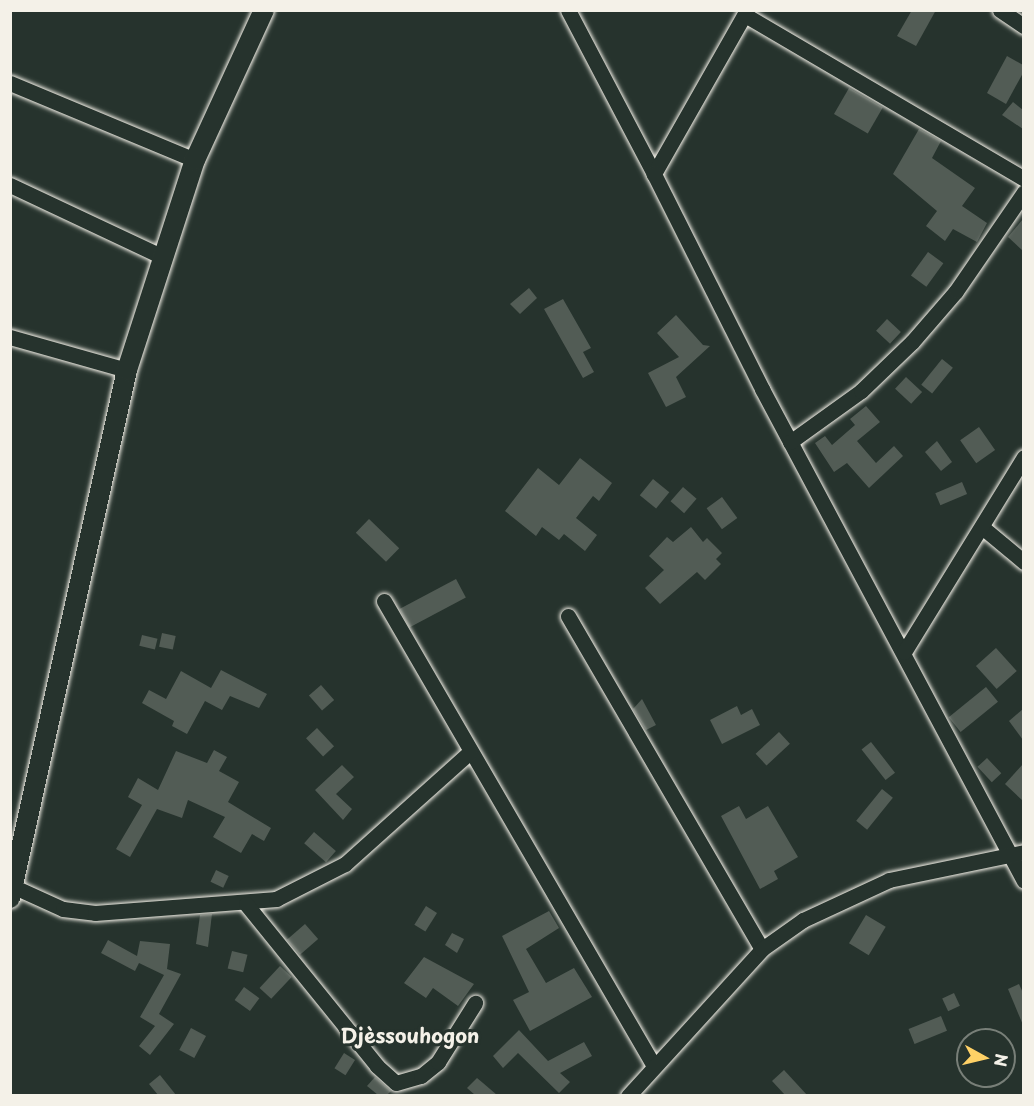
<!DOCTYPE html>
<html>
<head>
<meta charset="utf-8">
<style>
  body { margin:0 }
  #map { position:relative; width:1034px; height:1106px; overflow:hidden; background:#26332d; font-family:"Playpen Sans",sans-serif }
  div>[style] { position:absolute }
  .building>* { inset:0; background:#525c55; transform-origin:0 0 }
  .roads { filter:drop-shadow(0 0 2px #f4f1e8) drop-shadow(0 0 2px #f4f1e8) }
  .minor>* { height:15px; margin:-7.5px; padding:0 7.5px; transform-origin:7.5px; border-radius:7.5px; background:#26332d }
  .tertiary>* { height:20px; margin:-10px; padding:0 10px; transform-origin:10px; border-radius:10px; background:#26332d }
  span { translate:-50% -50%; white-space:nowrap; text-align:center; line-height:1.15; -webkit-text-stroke:6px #26332d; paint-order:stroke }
  .neighbourhood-label { font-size:20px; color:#f4f1e8; font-weight:700 }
  .frame { position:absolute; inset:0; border:12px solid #f4f1e8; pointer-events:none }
  .north { position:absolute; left:956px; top:1028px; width:60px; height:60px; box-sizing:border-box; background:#26332d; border:2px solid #787f78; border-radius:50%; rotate:98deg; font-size:16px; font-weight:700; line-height:24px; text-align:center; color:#f4f1e8 }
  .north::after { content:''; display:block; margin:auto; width:21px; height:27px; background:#ffd166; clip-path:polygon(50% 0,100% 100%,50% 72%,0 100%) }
</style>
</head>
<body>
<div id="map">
  <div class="building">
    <div style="clip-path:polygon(912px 10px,936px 10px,916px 46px,897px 36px)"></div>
    <div style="clip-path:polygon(1007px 56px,1023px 65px,1023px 73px,1006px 104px,987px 93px)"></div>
    <div style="left:849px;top:88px;width:39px;height:30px;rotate:30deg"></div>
    <div style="clip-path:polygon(1013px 102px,1023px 110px,1023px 129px,1002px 115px)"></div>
    <div style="clip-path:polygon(919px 129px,941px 141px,932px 158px,975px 188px,962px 206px,987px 223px,977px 242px,953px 229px,945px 241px,926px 226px,937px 211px,893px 174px)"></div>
    <div style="clip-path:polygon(1023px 219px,1023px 251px,1008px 237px)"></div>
    <div style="left:928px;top:252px;width:19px;height:29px;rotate:36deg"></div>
    <div style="clip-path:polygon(529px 288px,537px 298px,520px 314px,510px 304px)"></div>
    <div style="clip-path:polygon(563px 299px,591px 348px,583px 352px,594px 372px,583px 378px,544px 309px)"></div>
    <div style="clip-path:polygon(676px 315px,703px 345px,710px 346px,676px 377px,686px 397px,666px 407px,648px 373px,679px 357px,657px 333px)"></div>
    <div style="left:887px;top:319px;width:19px;height:16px;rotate:43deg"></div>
    <div style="left:942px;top:359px;width:14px;height:33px;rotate:39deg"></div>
    <div style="left:906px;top:377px;width:22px;height:16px;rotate:43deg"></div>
    <div style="clip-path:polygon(866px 406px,880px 422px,857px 441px,876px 463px,894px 446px,903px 456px,869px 488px,847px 463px,834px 472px,815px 443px,825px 436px,832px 445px,855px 425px,850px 419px)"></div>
    <div style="left:979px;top:427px;width:28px;height:23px;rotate:55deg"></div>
    <div style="clip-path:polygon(937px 441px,952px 462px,941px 471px,925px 452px)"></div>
    <div style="clip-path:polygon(580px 458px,612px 483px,599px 501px,593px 496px,576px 518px,597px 535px,585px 551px,564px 534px,559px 540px,542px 527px,536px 536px,505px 511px,538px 468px,559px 485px)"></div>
    <div style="left:653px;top:479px;width:21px;height:21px;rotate:39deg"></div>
    <div style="left:962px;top:482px;width:13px;height:29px;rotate:67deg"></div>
    <div style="left:683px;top:487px;width:18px;height:19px;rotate:41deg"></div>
    <div style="left:722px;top:497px;width:26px;height:19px;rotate:54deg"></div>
    <div style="left:369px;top:519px;width:42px;height:19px;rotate:44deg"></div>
    <div style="clip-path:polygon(691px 527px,703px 542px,707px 538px,722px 553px,716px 559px,721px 564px,705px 580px,697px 572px,660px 604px,645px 588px,664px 570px,649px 556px,667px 537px,673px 542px)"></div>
    <div style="left:456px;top:579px;width:21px;height:64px;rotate:62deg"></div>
    <div style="left:162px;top:633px;width:14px;height:14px;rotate:12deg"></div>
    <div style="left:142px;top:635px;width:16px;height:11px;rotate:14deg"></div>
    <div style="left:996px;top:648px;width:31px;height:27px;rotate:48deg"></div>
    <div style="clip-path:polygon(221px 670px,267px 694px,259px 708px,230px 696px,222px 710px,205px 701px,187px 734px,172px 726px,174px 721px,142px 703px,149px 690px,166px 699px,181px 671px,211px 688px)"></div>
    <div style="left:321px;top:685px;width:20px;height:16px;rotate:49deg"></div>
    <div style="left:986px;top:687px;width:19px;height:48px;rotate:51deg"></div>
    <div style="clip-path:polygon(642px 699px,656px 725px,646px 730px,633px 709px)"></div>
    <div style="clip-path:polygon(737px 706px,741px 715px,752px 709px,760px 725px,722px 744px,710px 720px)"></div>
    <div style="clip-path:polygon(1023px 709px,1023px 740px,1009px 721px)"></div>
    <div style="left:317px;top:728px;width:25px;height:15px;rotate:47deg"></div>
    <div style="left:779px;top:732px;width:16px;height:32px;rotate:47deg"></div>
    <div style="left:871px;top:742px;width:39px;height:12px;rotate:52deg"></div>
    <div style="clip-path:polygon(214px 750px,227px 757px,219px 771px,239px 782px,228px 802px,271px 828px,264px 841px,252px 834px,241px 853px,213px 837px,225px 817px,188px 800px,182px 818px,157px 809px,130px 857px,116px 849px,142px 805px,128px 797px,138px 778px,158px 790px,176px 751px,207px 763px)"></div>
    <div style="left:987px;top:758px;width:21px;height:13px;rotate:47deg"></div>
    <div style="clip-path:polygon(1023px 764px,1023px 801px,1005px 784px)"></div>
    <div style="clip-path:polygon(342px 765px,354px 777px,336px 794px,352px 809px,343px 820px,315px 790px)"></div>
    <div style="left:882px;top:789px;width:14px;height:41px;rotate:39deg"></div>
    <div style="clip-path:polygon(739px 806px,746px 819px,768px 806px,798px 857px,774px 871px,778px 879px,760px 889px,721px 816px)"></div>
    <div style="left:314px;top:832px;width:29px;height:15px;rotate:41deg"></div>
    <div style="left:216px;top:870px;width:14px;height:13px;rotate:25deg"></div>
    <div style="left:426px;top:906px;width:13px;height:22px;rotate:32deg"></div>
    <div style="clip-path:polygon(549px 911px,559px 928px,526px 949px,546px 983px,574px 968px,592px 997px,530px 1031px,513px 1000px,529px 992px,502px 936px)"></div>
    <div style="clip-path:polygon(212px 914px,208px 947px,196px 944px,200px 915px)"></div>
    <div style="left:866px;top:915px;width:23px;height:33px;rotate:31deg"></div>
    <div style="left:305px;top:924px;width:20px;height:24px;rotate:49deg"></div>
    <div style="clip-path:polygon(452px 933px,464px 939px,457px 953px,445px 945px)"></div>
    <div style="clip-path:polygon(108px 940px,137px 956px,140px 941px,170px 944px,167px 969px,181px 974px,159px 1014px,174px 1024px,150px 1055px,139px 1046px,155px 1026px,140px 1017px,164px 975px,139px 963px,135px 971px,101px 953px)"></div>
    <div style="left:232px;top:951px;width:16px;height:18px;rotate:14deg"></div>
    <div style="clip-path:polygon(424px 957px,474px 984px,458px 1006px,433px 988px,426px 998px,404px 983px)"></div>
    <div style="left:280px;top:966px;width:16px;height:30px;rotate:43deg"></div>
    <div style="clip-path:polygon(1019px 984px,1023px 993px,1023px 1025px,1008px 989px)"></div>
    <div style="left:244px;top:987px;width:19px;height:16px;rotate:36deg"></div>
    <div style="left:954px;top:993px;width:14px;height:13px;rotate:65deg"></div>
    <div style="left:941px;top:1016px;width:16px;height:35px;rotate:68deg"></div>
    <div style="left:191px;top:1028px;width:17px;height:25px;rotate:28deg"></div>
    <div style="clip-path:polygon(519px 1030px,548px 1061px,584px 1042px,592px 1056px,560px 1073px,570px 1082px,559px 1093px,518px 1053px,503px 1068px,493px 1056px)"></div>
    <div style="left:344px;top:1053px;width:13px;height:18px;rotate:32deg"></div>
    <div style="clip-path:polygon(784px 1070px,807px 1095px,785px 1095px,772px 1081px)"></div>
    <div style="clip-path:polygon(160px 1075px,176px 1095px,158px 1095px,149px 1084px)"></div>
    <div style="clip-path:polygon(375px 1077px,391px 1091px,387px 1095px,378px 1095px,367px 1086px)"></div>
    <div style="clip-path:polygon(477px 1078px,483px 1083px,497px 1095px,475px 1095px,467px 1088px)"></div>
  </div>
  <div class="roads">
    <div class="minor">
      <div style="left:568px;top:10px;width:185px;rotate:62.3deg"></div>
      <div style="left:747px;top:10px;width:189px;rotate:119.6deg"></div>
      <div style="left:654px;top:174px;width:241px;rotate:63.3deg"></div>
      <div style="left:762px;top:389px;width:557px;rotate:61.96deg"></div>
      <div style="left:1000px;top:10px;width:29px;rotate:34deg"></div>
      <div style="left:745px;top:15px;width:324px;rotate:30.4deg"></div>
      <div style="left:10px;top:83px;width:200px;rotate:22.6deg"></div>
      <div style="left:10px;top:185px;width:167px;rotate:25.2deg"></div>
      <div style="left:10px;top:337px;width:122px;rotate:15.8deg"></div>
      <div style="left:790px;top:442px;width:87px;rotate:-35.7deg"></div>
      <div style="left:861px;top:391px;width:71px;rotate:-43.9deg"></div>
      <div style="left:912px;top:342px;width:67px;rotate:-49.2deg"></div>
      <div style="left:956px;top:291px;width:120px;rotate:-55.5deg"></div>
      <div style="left:982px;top:527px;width:55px;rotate:39.8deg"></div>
      <div style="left:384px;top:601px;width:538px;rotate:59.86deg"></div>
      <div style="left:568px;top:616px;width:385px;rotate:59.8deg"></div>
      <div style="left:904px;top:652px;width:229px;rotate:-58.4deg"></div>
      <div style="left:10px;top:885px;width:58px;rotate:24.4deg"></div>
      <div style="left:63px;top:909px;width:32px;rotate:7deg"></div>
      <div style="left:95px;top:913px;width:182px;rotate:-4.4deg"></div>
      <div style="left:276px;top:899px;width:77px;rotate:-26.9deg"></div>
      <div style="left:345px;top:864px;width:168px;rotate:-41.9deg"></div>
      <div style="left:246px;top:904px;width:208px;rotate:51deg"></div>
      <div style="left:377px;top:1066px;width:25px;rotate:42deg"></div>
      <div style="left:396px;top:1083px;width:26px;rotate:-16deg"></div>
      <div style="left:421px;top:1076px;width:22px;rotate:-39deg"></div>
      <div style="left:438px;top:1062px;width:70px;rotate:-57.9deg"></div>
      <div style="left:628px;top:1096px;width:199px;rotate:-47.6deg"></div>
      <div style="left:762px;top:949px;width:50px;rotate:-35.3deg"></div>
      <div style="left:803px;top:920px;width:95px;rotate:-24.9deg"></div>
      <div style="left:889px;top:880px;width:138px;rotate:-11.7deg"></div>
    </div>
    <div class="tertiary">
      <div style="left:10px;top:898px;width:541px;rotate:-77.51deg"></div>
      <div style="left:127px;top:370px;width:221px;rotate:-72.1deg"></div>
      <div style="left:195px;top:160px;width:165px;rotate:-65.3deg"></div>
    </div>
  </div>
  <div class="neighbourhood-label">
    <span style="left:410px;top:1035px">Djèssouhogon</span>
  </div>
  <div class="frame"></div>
  <div class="north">N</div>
</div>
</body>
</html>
